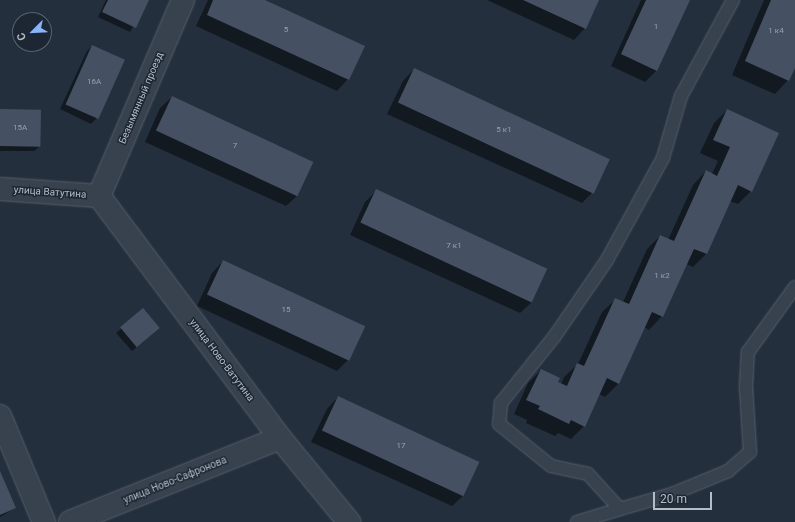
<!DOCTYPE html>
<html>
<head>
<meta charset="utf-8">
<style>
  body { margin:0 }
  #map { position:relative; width:795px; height:522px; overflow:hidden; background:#242f3e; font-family:Roboto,sans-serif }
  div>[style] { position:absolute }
  .shadow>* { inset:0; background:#0007 }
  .building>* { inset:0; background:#455162; transform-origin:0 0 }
  .roads { filter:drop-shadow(0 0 1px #565f6c) drop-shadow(0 0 1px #565f6c) }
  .service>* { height:12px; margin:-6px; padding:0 6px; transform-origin:6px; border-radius:6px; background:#38414e }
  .minor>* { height:22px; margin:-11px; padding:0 11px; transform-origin:11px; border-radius:11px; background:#38414e }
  span { translate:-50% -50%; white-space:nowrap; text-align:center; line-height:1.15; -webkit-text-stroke:3px #1d2633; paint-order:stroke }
  .number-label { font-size:8px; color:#98a1af }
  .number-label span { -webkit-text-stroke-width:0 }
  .street-label { font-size:10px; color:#b4bcc9 }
  .north { position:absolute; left:12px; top:12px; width:40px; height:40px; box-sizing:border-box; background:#1d2633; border:1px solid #59626f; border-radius:50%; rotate:246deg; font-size:11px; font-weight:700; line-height:16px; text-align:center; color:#b4bcc9 }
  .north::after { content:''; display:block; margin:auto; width:14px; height:18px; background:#8ab4f8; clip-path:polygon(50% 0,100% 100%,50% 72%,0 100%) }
  .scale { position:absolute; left:653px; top:492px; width:59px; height:18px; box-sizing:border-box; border:2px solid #b4bcc9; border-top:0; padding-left:5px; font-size:12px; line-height:14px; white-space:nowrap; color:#b4bcc9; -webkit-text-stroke:3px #1d2633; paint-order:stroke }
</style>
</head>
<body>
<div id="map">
  <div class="shadow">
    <div style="clip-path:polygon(106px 0,148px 0,130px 32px,98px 17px)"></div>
    <div style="clip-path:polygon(208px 0,262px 0,348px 79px,337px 91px,196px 26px)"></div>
    <div style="clip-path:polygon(487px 0,598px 0,585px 28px,574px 40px)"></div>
    <div style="clip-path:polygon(641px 0,689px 0,656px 71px,645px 82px,611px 66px)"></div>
    <div style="clip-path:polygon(764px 0,795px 0,795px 65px,788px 80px,775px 94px,732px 75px)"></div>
    <div style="clip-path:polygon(92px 46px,96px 119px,91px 124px,60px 109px,87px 51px)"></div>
    <div style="clip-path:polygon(414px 69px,608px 159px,593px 192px,582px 203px,387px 114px,403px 81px)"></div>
    <div style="clip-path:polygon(172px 97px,298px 195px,286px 206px,145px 142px,160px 108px)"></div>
    <div style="clip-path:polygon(0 110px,39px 147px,34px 151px,0 151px)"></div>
    <div style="clip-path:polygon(727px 110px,751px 191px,738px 204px,730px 201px,706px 254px,693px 267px,686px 264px,662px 316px,649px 330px,644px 327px,619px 383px,605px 397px,599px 394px,584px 426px,571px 439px,558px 433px,555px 436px,526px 423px,527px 420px,514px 414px,528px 383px,541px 370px,561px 385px,564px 377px,578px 364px,602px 312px,616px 299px,623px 302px,647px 249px,660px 236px,668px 240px,693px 185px,706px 171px,712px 174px,718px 161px,700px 153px,714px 123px)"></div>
    <div style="clip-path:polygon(377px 190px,532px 302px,520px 313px,350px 235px,365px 202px)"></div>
    <div style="clip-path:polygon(223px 261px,364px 326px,349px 359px,337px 371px,197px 306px,212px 273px)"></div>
    <div style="clip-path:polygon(143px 309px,154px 333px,132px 351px,116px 333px)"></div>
    <div style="clip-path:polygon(338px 397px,464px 495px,452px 506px,311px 442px,327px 409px)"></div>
    <div style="clip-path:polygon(0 474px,15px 508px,0 517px)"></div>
  </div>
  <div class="building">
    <div style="clip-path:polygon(108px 0,149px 0,136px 28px,102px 12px)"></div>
    <div style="clip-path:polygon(213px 0,265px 0,365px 46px,349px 80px,207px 15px)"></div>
    <div style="clip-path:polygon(523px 0,599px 0,586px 29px)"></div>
    <div style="clip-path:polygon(646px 0,690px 0,657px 71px,621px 54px)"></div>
    <div style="clip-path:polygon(771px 0,795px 0,795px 68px,789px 81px,745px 61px)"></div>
    <div style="left:92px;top:45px;width:36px;height:65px;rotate:24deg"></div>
    <div style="left:414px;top:68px;width:216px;height:38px;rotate:25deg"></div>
    <div style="left:172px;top:96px;width:156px;height:38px;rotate:25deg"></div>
    <div style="left:0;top:109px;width:41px;height:37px;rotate:1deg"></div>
    <div style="clip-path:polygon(727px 109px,779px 133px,752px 192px,738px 185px,707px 254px,694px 249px,663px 317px,652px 312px,619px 384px,607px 378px,585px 427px,571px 420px,569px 424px,538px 409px,540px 406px,526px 400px,541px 369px,560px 378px,558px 382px,567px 386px,577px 363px,584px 366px,615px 298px,629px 304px,660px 235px,674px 241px,706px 170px,717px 176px,730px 147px,713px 140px)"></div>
    <div style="left:376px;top:189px;width:189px;height:37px;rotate:25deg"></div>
    <div style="left:223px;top:260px;width:157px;height:38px;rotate:25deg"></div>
    <div style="left:143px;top:308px;width:26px;height:30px;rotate:50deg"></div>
    <div style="left:338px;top:396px;width:156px;height:38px;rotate:25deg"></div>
    <div style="clip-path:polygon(0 471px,16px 508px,0 515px)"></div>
  </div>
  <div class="roads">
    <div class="service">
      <div style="left:733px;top:0;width:109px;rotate:118.4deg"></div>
      <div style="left:681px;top:96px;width:65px;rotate:106.2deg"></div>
      <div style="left:663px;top:158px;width:116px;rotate:118.8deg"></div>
      <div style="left:607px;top:260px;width:93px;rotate:124.5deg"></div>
      <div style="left:554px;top:337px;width:85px;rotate:128.8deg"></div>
      <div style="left:501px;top:403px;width:21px;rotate:95deg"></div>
      <div style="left:499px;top:424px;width:67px;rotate:38.9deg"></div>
      <div style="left:551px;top:466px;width:38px;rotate:12deg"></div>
      <div style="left:588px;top:474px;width:47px;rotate:47.6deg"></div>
      <div style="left:620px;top:509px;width:54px;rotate:-16.1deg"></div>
      <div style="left:672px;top:494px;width:61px;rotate:-22.3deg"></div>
      <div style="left:728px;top:471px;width:29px;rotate:-41deg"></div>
      <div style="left:750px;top:452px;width:65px;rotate:-93.5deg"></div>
      <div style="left:746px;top:387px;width:35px;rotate:-87deg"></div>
      <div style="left:748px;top:352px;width:80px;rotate:-54.1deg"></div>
      <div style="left:577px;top:522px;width:45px;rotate:-16.8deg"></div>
    </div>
    <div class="minor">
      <div style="left:0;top:189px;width:99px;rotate:4deg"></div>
      <div style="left:99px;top:196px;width:302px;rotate:53.2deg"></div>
      <div style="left:280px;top:438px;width:109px;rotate:50.6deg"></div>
      <div style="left:99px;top:196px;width:213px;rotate:-66.8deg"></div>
      <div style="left:0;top:416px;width:115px;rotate:67.5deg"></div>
      <div style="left:70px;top:522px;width:226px;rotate:-21.8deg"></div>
    </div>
  </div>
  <div class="number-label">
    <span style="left:656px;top:27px">1</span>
    <span style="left:286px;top:30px">5</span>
    <span style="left:776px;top:31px">1 к4</span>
    <span style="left:94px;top:82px">16А</span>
    <span style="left:20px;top:128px">15А</span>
    <span style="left:504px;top:130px">5 к1</span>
    <span style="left:235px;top:146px">7</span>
    <span style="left:454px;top:246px">7 к1</span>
    <span style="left:662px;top:276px">1 к2</span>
    <span style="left:286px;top:310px">15</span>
    <span style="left:401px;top:446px">17</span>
  </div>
  <div class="street-label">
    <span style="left:141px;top:98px;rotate:-67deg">Безымянный проезд</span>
    <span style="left:50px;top:192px;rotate:4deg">улица Ватутина</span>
    <span style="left:222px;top:360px;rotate:53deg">улица Ново-Ватутина</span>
    <span style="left:175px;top:480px;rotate:-22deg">улица Ново-Сафронова</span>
  </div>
  <div class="north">С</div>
  <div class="scale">20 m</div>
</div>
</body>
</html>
